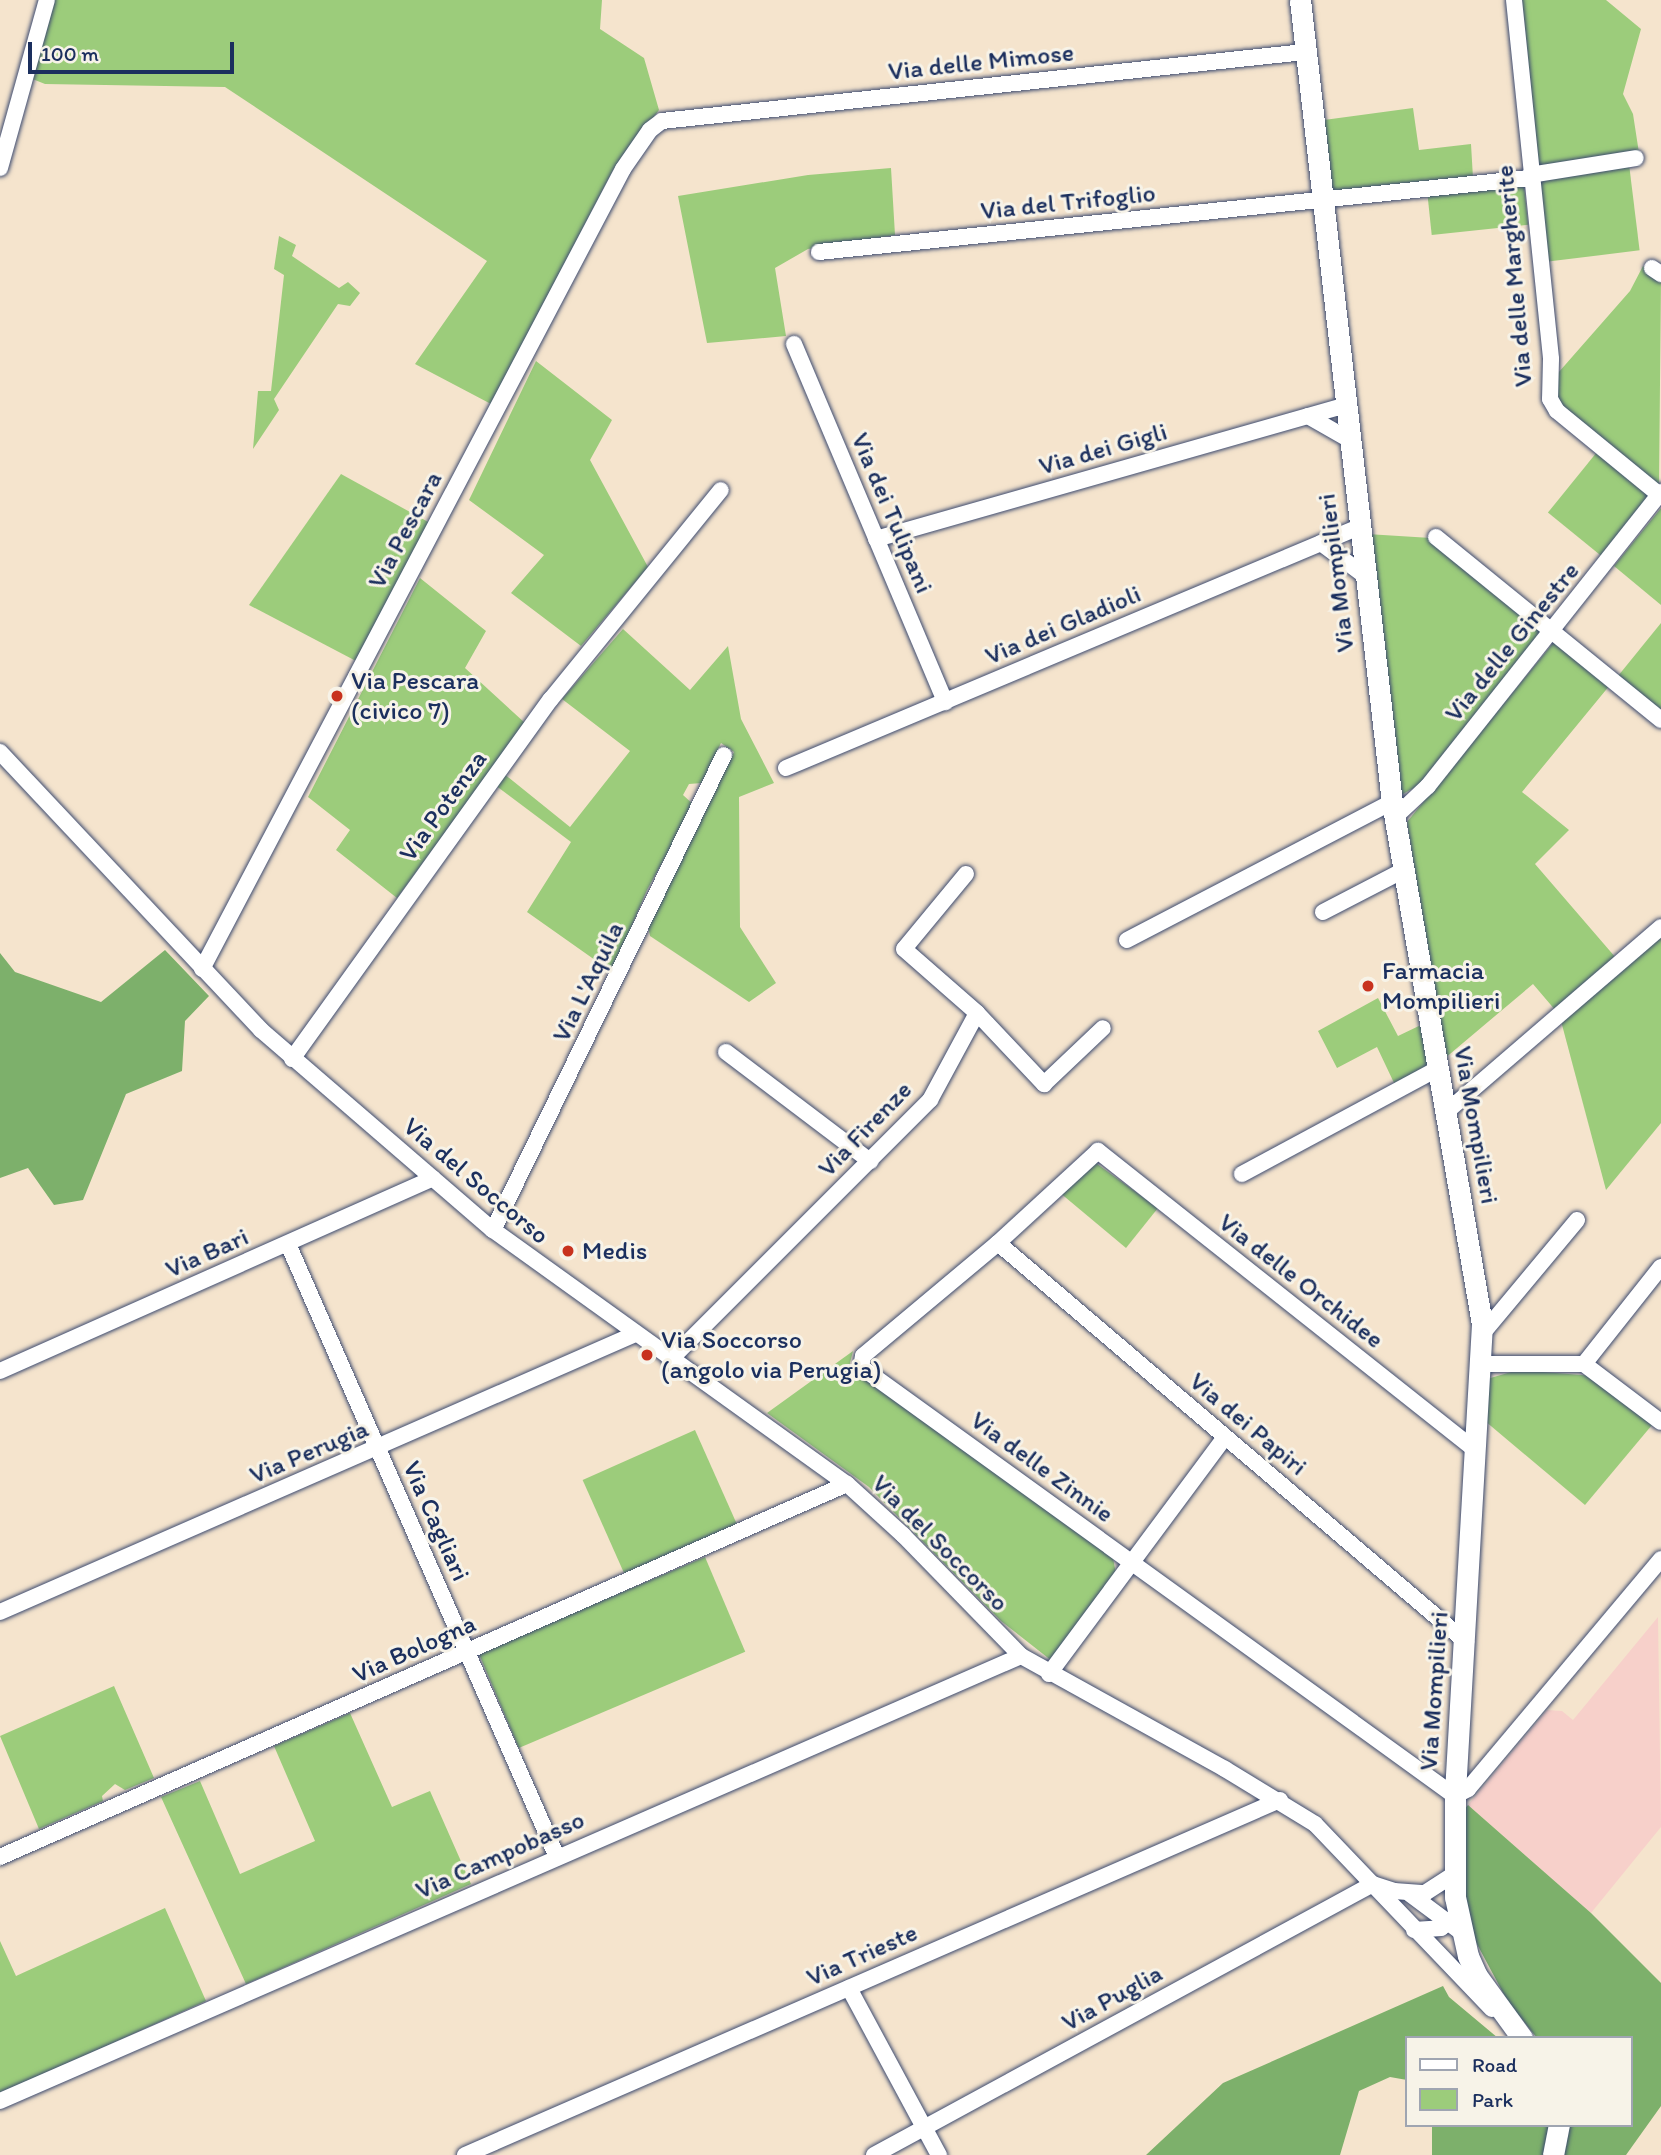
<!DOCTYPE html>
<html>
<head>
<meta charset="utf-8">
<style>
  body { margin:0 }
  #map { position:relative; width:1661px; height:2155px; overflow:hidden; background:#f5e4cd; font-family:Itim,sans-serif }
  div>[style] { position:absolute }
  .built>* { inset:0; background:#f7d0ca }
  .green>* { inset:0; background:#9ccc7b; transform-origin:0 0 }
  .forest>* { inset:0; background:#7db06b; transform-origin:0 0 }
  .roads { filter:drop-shadow(0 0 2px #3c4a6f) drop-shadow(0 0 2px #3c4a6f) }
  .minor>* { height:16px; margin:-8px; padding:0 8px; transform-origin:8px; border-radius:8px; background:#fff }
  .tertiary>* { height:21px; margin:-10.5px; padding:0 10.5px; transform-origin:10.5px; border-radius:10.5px; background:#fff }
  .dots>* { width:19px; height:19px; translate:-50% -50%; box-sizing:border-box; border:4px solid #f7f3e8; border-radius:50% }
  span { translate:-50% -50%; white-space:nowrap; text-align:center; line-height:1.15; -webkit-text-stroke:6px #f7f3e8; paint-order:stroke }
  .street-label { font-size:26px; color:#1b2f5e }
  .poi-label { font-size:26px; color:#1b2f5e }
  .left { translate:0 -50%; text-align:left }
  .legend { position:absolute; left:1405px; top:2036px; width:228px; height:91px; box-sizing:border-box; background:#f7f3e8; border:2px solid #9fa5b1; margin:0; padding:9px 12px; list-style:none; font-size:21px; color:#1b2f5e }
  .legend li { display:flex; align-items:center; gap:14px; height:35px }
  .legend b { width:35px; border:2px solid #9fa5b1 }
  .scale { position:absolute; left:28px; top:42px; width:206px; height:32px; box-sizing:border-box; border:4px solid #1b2f5e; border-top:0; padding-left:9px; font-size:21px; line-height:24px; white-space:nowrap; color:#1b2f5e; -webkit-text-stroke:5px #f7f3e8; paint-order:stroke }
</style>
</head>
<body>
<div id="map">
  <div class="built">
    <div style="clip-path:polygon(1658px 1617px,1661px 1827px,1591px 1913px,1468px 1805px,1547px 1710px,1562px 1711px,1573px 1720px)"></div>
  </div>
  <div class="green">
    <div style="clip-path:polygon(51px 0,602px 0,600px 29px,644px 58px,659px 110px,612px 172px,491px 404px,415px 364px,487px 261px,225px 87px,45px 84px,25px 76px)"></div>
    <div style="clip-path:polygon(1522px 0,1606px 0,1641px 29px,1623px 94px,1633px 114px,1639px 153px,1539px 166px)"></div>
    <div style="clip-path:polygon(1413px 108px,1419px 150px,1471px 144px,1473px 178px,1331px 191px,1324px 120px)"></div>
    <div style="left:1629px;top:164px;width:87px;height:94px;rotate:83deg"></div>
    <div style="clip-path:polygon(891px 168px,895px 235px,808px 249px,775px 268px,786px 336px,707px 343px,678px 196px,808px 175px)"></div>
    <div style="left:1524px;top:185px;width:40px;height:97px;rotate:84deg"></div>
    <div style="clip-path:polygon(279px 236px,296px 245px,292px 256px,339px 288px,348px 282px,360px 293px,350px 306px,338px 304px,274px 399px,279px 410px,253px 449px,258px 391px,271px 391px,284px 275px,274px 269px)"></div>
    <div style="clip-path:polygon(1643px 266px,1661px 280px,1659px 487px,1560px 407px,1554px 391px,1558px 373px,1630px 291px)"></div>
    <div style="clip-path:polygon(536px 361px,612px 420px,590px 460px,648px 567px,581px 646px,511px 593px,544px 555px,469px 500px)"></div>
    <div style="left:1597px;top:452px;width:70px;height:78px;rotate:39deg"></div>
    <div style="clip-path:polygon(341px 474px,430px 523px,356px 661px,249px 605px)"></div>
    <div style="clip-path:polygon(1661px 508px,1661px 605px,1614px 566px)"></div>
    <div style="clip-path:polygon(1367px 534px,1431px 538px,1544px 633px,1421px 784px,1401px 795px)"></div>
    <div style="clip-path:polygon(420px 578px,486px 631px,465px 668px,525px 723px,397px 898px,336px 850px,350px 830px,308px 797px)"></div>
    <div style="clip-path:polygon(1661px 623px,1661px 710px,1618px 676px)"></div>
    <div style="clip-path:polygon(623px 629px,690px 690px,728px 646px,741px 719px,774px 783px,739px 797px,740px 927px,776px 983px,749px 1002px,650px 936px,648px 925px,734px 752px,721px 743px,702px 783px,689px 784px,683px 795px,694px 805px,647px 890px,612px 972px,527px 912px,571px 842px,495px 785px,503px 773px,570px 827px,630px 751px,562px 699px)"></div>
    <div style="clip-path:polygon(1554px 642px,1610px 685px,1522px 792px,1569px 830px,1535px 864px,1616px 958px,1556px 1011px,1533px 984px,1444px 1059px,1407px 822px)"></div>
    <div style="clip-path:polygon(1661px 934px,1661px 1123px,1606px 1190px,1561px 1021px)"></div>
    <div style="clip-path:polygon(1378px 998px,1398px 1036px,1423px 1024px,1431px 1065px,1395px 1085px,1377px 1047px,1337px 1068px,1318px 1031px)"></div>
    <div style="clip-path:polygon(1093px 1161px,1158px 1208px,1126px 1248px,1059px 1192px)"></div>
    <div style="clip-path:polygon(853px 1351px,849px 1367px,1113px 1558px,1116px 1574px,1052px 1661px,1001px 1621px,869px 1487px,767px 1413px)"></div>
    <div style="clip-path:polygon(1518px 1370px,1594px 1376px,1652px 1425px,1585px 1505px,1485px 1421px,1487px 1379px)"></div>
    <div style="left:695px;top:1430px;width:105px;height:123px;rotate:66deg"></div>
    <div style="left:705px;top:1557px;width:103px;height:246px;rotate:67deg"></div>
    <div style="clip-path:polygon(114px 1686px,154px 1778px,125px 1790px,115px 1784px,102px 1796px,103px 1801px,39px 1829px,0 1736px)"></div>
    <div style="clip-path:polygon(350px 1713px,392px 1807px,430px 1791px,471px 1884px,246px 1984px,161px 1797px,200px 1781px,240px 1874px,315px 1841px,274px 1746px)"></div>
    <div style="clip-path:polygon(165px 1908px,206px 2001px,0 2094px,0 1941px,16px 1976px)"></div>
  </div>
  <div class="forest">
    <div style="clip-path:polygon(165px 950px,209px 996px,185px 1021px,182px 1071px,126px 1094px,83px 1200px,54px 1205px,28px 1168px,0 1178px,0 953px,15px 972px,101px 1002px)"></div>
    <div style="clip-path:polygon(1468px 1805px,1591px 1913px,1661px 1983px,1661px 2106px,1626px 2155px,1561px 2155px,1567px 2125px,1631px 2125px,1631px 2038px,1537px 2038px,1508px 2002px,1470px 1931px,1464px 1892px,1463px 1811px)"></div>
    <div style="clip-path:polygon(1443px 1986px,1449px 1997px,1498px 2038px,1407px 2038px,1407px 2080px,1390px 2077px,1359px 2091px,1340px 2155px,1146px 2155px,1223px 2083px)"></div>
    <div style="left:1432px;top:2125px;width:119px;height:31px"></div>
  </div>
  <div class="roads">
    <div class="minor">
      <div style="left:1514px;top:0;width:361px;rotate:84.1deg"></div>
      <div style="left:1551px;top:359px;width:40px;rotate:91.4deg"></div>
      <div style="left:1550px;top:399px;width:14px;rotate:60deg"></div>
      <div style="left:1557px;top:411px;width:134px;rotate:39.3deg"></div>
      <div style="left:0;top:168px;width:174px;rotate:-74.4deg"></div>
      <div style="left:1530px;top:175px;width:107px;rotate:-9.1deg"></div>
      <div style="left:819px;top:252px;width:715px;rotate:-5.94deg"></div>
      <div style="left:1652px;top:268px;width:11px;rotate:34deg"></div>
      <div style="left:794px;top:344px;width:389px;rotate:67.1deg"></div>
      <div style="left:1308px;top:416px;width:46px;rotate:29.9deg"></div>
      <div style="left:1436px;top:537px;width:290px;rotate:39.1deg"></div>
      <div style="left:876px;top:539px;width:487px;rotate:-15.9deg"></div>
      <div style="left:1321px;top:543px;width:54px;rotate:36.7deg"></div>
      <div style="left:0;top:752px;width:381px;rotate:46.8deg"></div>
      <div style="left:261px;top:1030px;width:306px;rotate:40.8deg"></div>
      <div style="left:493px;top:1230px;width:436px;rotate:35.7deg"></div>
      <div style="left:847px;top:1484px;width:76px;rotate:42.3deg"></div>
      <div style="left:903px;top:1535px;width:169px;rotate:45.7deg"></div>
      <div style="left:1021px;top:1656px;width:233px;rotate:29deg"></div>
      <div style="left:1225px;top:1769px;width:105px;rotate:31.4deg"></div>
      <div style="left:1315px;top:1824px;width:256px;rotate:46.3deg"></div>
      <div style="left:786px;top:768px;width:622px;rotate:-22.81deg"></div>
      <div style="left:1395px;top:817px;width:45px;rotate:-43.2deg"></div>
      <div style="left:1428px;top:786px;width:375px;rotate:-51.6deg"></div>
      <div style="left:966px;top:874px;width:97px;rotate:129.6deg"></div>
      <div style="left:904px;top:949px;width:97px;rotate:41.2deg"></div>
      <div style="left:1323px;top:912px;width:91px;rotate:-27.4deg"></div>
      <div style="left:1127px;top:940px;width:299px;rotate:-27.5deg"></div>
      <div style="left:202px;top:969px;width:904px;rotate:-62.24deg"></div>
      <div style="left:623px;top:169px;width:47px;rotate:-55.3deg"></div>
      <div style="left:650px;top:130px;width:15px;rotate:-37deg"></div>
      <div style="left:662px;top:121px;width:646px;rotate:-6.13deg"></div>
      <div style="left:726px;top:1052px;width:181px;rotate:37.1deg"></div>
      <div style="left:292px;top:1059px;width:443px;rotate:-54.3deg"></div>
      <div style="left:551px;top:699px;width:269px;rotate:-50.9deg"></div>
      <div style="left:1445px;top:1113px;width:285px;rotate:-40.7deg"></div>
      <div style="left:1242px;top:1174px;width:221px;rotate:-28.3deg"></div>
      <div style="left:493px;top:1230px;width:528px;rotate:-64.07deg"></div>
      <div style="left:998px;top:1243px;width:615px;rotate:40.45deg"></div>
      <div style="left:288px;top:1244px;width:669px;rotate:66.31deg"></div>
      <div style="left:1483px;top:1333px;width:147px;rotate:-50.2deg"></div>
      <div style="left:670px;top:1360px;width:368px;rotate:-45deg"></div>
      <div style="left:930px;top:1100px;width:99px;rotate:-61.6deg"></div>
      <div style="left:977px;top:1013px;width:98px;rotate:46.7deg"></div>
      <div style="left:1044px;top:1084px;width:81px;rotate:-43.5deg"></div>
      <div style="left:1482px;top:1364px;width:102px"></div>
      <div style="left:1584px;top:1364px;width:124px;rotate:-51.6deg"></div>
      <div style="left:1584px;top:1364px;width:96px;rotate:37deg"></div>
      <div style="left:0;top:1371px;width:474px;rotate:-24deg"></div>
      <div style="left:1474px;top:1449px;width:480px;rotate:-141.6deg"></div>
      <div style="left:1098px;top:1151px;width:136px;rotate:137.4deg"></div>
      <div style="left:998px;top:1243px;width:176px;rotate:140.1deg"></div>
      <div style="left:863px;top:1356px;width:11px;rotate:100deg"></div>
      <div style="left:861px;top:1367px;width:733px;rotate:35.84deg"></div>
      <div style="left:1455px;top:1796px;width:15px;rotate:-28deg"></div>
      <div style="left:1468px;top:1789px;width:300px;rotate:-50deg"></div>
      <div style="left:0;top:1612px;width:693px;rotate:-23.64deg"></div>
      <div style="left:1049px;top:1674px;width:295px;rotate:-53.4deg"></div>
      <div style="left:0;top:1857px;width:925px;rotate:-23.77deg"></div>
      <div style="left:1373px;top:1884px;width:22px;rotate:18deg"></div>
      <div style="left:1394px;top:1891px;width:31px;rotate:4deg"></div>
      <div style="left:1425px;top:1893px;width:35px;rotate:-33deg"></div>
      <div style="left:1410px;top:1894px;width:64px;rotate:36.7deg"></div>
      <div style="left:1414px;top:1930px;width:27px;rotate:-4deg"></div>
      <div style="left:1441px;top:1928px;width:19px;rotate:-39deg"></div>
      <div style="left:849px;top:1988px;width:190px;rotate:61.7deg"></div>
      <div style="left:0;top:2101px;width:1114px;rotate:-23.55deg"></div>
      <div style="left:465px;top:2155px;width:889px;rotate:-23.54deg"></div>
      <div style="left:874px;top:2155px;width:568px;rotate:-28.51deg"></div>
    </div>
    <div class="tertiary">
      <div style="left:1300px;top:0;width:807px;rotate:83.46deg"></div>
      <div style="left:1392px;top:802px;width:530px;rotate:80.22deg"></div>
      <div style="left:1482px;top:1324px;width:473px;rotate:93.3deg"></div>
      <div style="left:1455px;top:1796px;width:101px;rotate:90deg"></div>
      <div style="left:1455px;top:1897px;width:60px;rotate:77.6deg"></div>
      <div style="left:1468px;top:1956px;width:22px;rotate:66deg"></div>
      <div style="left:1477px;top:1976px;width:77px;rotate:54deg"></div>
      <div style="left:1553px;top:2155px;width:31px;rotate:-79deg"></div>
    </div>
  </div>
  <div class="dots">
    <div style="left:337px;top:696px;background:#c8321e"></div>
    <div style="left:1368px;top:986px;background:#c8321e"></div>
    <div style="left:568px;top:1251px;background:#c8321e"></div>
    <div style="left:647px;top:1355px;background:#c8321e"></div>
  </div>
  <div class="street-label">
    <span style="left:981px;top:62px;rotate:-6deg">Via delle Mimose</span>
    <span style="left:1068px;top:202px;rotate:-6deg">Via del Trifoglio</span>
    <span style="left:1514px;top:276px;rotate:-95deg">Via delle Margherite</span>
    <span style="left:1103px;top:449px;rotate:-16deg">Via dei Gigli</span>
    <span style="left:892px;top:513px;rotate:67deg">Via dei Tulipani</span>
    <span style="left:405px;top:530px;rotate:-62deg">Via Pescara</span>
    <span style="left:1336px;top:573px;rotate:-97deg">Via Mompilieri</span>
    <span style="left:1063px;top:625px;rotate:-23deg">Via dei Gladioli</span>
    <span style="left:1512px;top:642px;rotate:-51deg">Via delle Ginestre</span>
    <span style="left:443px;top:806px;rotate:-54deg">Via Potenza</span>
    <span style="left:588px;top:982px;rotate:-64deg">Via L'Aquila</span>
    <span style="left:1476px;top:1125px;rotate:80deg">Via Mompilieri</span>
    <span style="left:865px;top:1129px;rotate:-46deg">Via Firenze</span>
    <span style="left:476px;top:1181px;rotate:40deg">Via del Soccorso</span>
    <span style="left:207px;top:1253px;rotate:-24deg">Via Bari</span>
    <span style="left:1301px;top:1281px;rotate:38deg">Via delle Orchidee</span>
    <span style="left:1248px;top:1424px;rotate:40deg">Via dei Papiri</span>
    <span style="left:309px;top:1452px;rotate:-23deg">Via Perugia</span>
    <span style="left:1042px;top:1467px;rotate:36deg">Via delle Zinnie</span>
    <span style="left:436px;top:1521px;rotate:66deg">Via Cagliari</span>
    <span style="left:940px;top:1543px;rotate:45deg">Via del Soccorso</span>
    <span style="left:414px;top:1649px;rotate:-24deg">Via Bologna</span>
    <span style="left:1434px;top:1691px;rotate:-86deg">Via Mompilieri</span>
    <span style="left:500px;top:1855px;rotate:-24deg">Via Campobasso</span>
    <span style="left:862px;top:1955px;rotate:-24deg">Via Trieste</span>
    <span style="left:1112px;top:1998px;rotate:-29deg">Via Puglia</span>
  </div>
  <div class="poi-label">
    <span class="left" style="left:351px;top:696px">Via Pescara<br>(civico 7)</span>
    <span class="left" style="left:1382px;top:986px">Farmacia<br>Mompilieri</span>
    <span class="left" style="left:582px;top:1251px">Medis</span>
    <span class="left" style="left:661px;top:1355px">Via Soccorso<br>(angolo via Perugia)</span>
  </div>
  <ul class="legend">
  <li><b style="height:9px;background:#fff"></b>Road</li>
  <li><b style="height:19px;background:#9ccc7b"></b>Park</li>
  </ul>
  <div class="scale">100 m</div>
</div>
</body>
</html>
